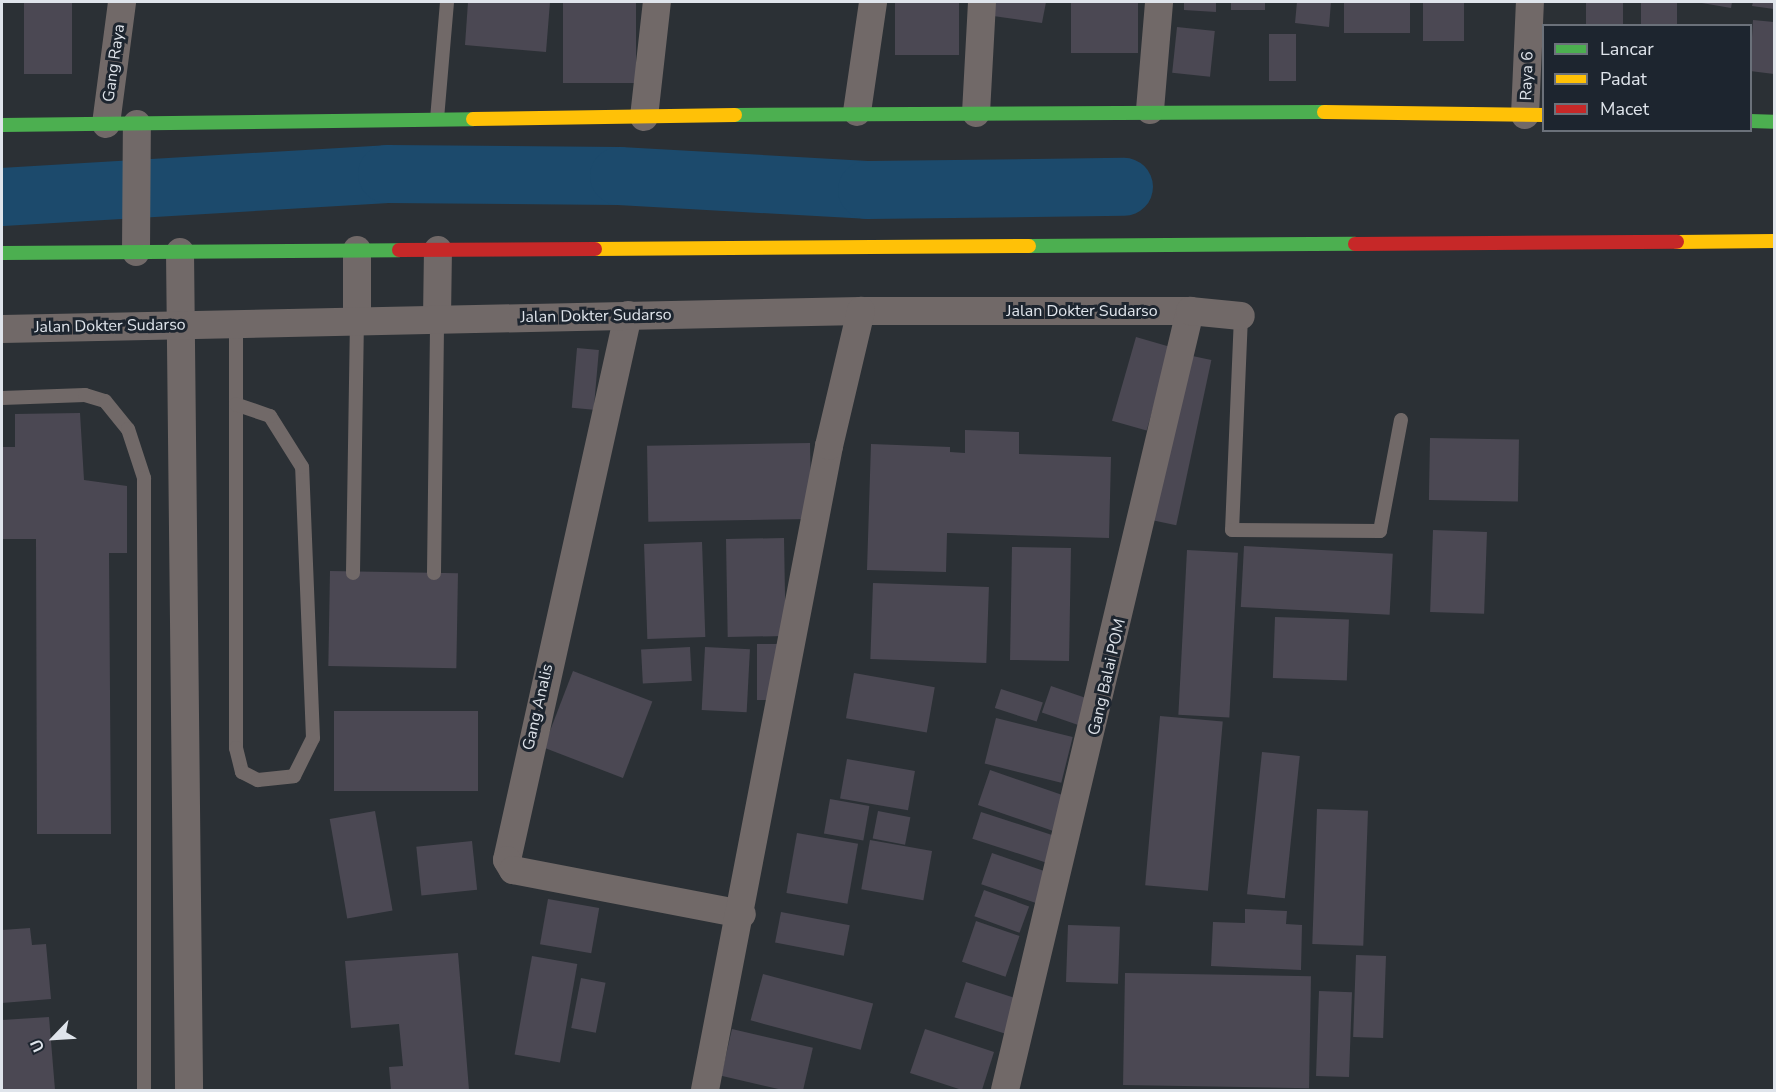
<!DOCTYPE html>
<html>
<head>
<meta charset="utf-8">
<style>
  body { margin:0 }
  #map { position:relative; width:1776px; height:1092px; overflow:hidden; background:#2b3035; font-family:"Nunito Sans",sans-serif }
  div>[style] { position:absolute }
  .river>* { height:58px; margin:-29px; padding:0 29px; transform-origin:29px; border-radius:29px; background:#1c4a6c }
  .building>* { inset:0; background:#4b4853; transform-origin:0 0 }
  .lane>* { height:14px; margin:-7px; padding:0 7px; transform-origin:7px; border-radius:7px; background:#716968 }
  .street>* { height:28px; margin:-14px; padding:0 14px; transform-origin:14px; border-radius:14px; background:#716968 }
  .fast>* { height:14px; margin:-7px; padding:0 7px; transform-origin:7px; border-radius:7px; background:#4caf50 }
  .slow>* { height:14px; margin:-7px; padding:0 7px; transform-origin:7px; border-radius:7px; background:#ffc107 }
  .jam>* { height:14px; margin:-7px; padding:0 7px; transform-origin:7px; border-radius:7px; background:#c62828 }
  span { translate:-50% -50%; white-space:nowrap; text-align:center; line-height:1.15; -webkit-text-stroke:6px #1d252f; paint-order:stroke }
  .street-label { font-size:16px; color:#dfe4eb }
  .frame { position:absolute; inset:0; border:3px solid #dfe4eb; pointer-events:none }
  .legend { position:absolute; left:1542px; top:24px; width:210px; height:108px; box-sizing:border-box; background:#1d252f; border:2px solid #6b717a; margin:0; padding:8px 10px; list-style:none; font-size:18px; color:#dfe4eb }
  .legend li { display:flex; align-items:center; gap:12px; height:30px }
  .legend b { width:30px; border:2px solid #6b717a }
  .north { position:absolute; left:24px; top:1008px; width:60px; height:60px; -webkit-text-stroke:4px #1d252f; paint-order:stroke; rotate:245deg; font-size:16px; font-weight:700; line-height:24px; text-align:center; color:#dfe4eb }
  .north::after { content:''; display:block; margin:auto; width:21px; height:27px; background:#dfe4eb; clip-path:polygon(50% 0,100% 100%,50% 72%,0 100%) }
</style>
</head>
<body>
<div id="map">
  <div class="river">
    <div style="left:2px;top:197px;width:386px;rotate:-3.4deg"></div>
    <div style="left:387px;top:174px;width:232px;rotate:0.5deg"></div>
    <div style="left:619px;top:176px;width:248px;rotate:3.2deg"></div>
    <div style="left:867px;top:190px;width:257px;rotate:-0.7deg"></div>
  </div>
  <div class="building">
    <div style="left:24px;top:2px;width:48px;height:72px"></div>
    <div style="clip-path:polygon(468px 2px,550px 2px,546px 52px,465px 45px)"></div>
    <div style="left:563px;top:2px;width:73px;height:81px"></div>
    <div style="left:895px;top:2px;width:64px;height:53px"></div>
    <div style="clip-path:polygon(988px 2px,1046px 2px,1042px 23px,986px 15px)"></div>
    <div style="left:1071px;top:2px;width:67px;height:51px"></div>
    <div style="clip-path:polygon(1184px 2px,1216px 2px,1216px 12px,1184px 10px)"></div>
    <div style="left:1231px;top:2px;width:34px;height:8px"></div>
    <div style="clip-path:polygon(1297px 2px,1331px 2px,1329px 27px,1295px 23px)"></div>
    <div style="left:1344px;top:2px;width:66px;height:31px"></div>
    <div style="left:1423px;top:2px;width:41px;height:39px"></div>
    <div style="left:1586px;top:2px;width:37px;height:24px"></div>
    <div style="left:1641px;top:2px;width:36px;height:22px"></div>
    <div style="clip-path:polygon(1696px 2px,1732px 2px,1731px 8px)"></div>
    <div style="clip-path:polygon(1753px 2px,1774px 2px,1774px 9px,1752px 6px)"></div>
    <div style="clip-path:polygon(1753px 20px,1774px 22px,1774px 74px,1750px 71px)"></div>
    <div style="left:1177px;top:27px;width:38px;height:46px;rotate:6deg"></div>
    <div style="left:1269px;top:34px;width:27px;height:47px"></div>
    <div style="left:1136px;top:337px;width:36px;height:87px;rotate:16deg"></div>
    <div style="left:577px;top:348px;width:22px;height:60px;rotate:5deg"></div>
    <div style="left:1183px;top:354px;width:29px;height:169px;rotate:12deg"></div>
    <div style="clip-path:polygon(80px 413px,84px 480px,127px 486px,127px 553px,109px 553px,111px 834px,37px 834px,36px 539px,2px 539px,2px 447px,15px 447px,15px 414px)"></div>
    <div style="clip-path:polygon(965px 430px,1019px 432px,1019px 454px,1111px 457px,1109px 538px,947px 533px,946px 572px,867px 570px,871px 444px,950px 447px,950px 452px,965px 453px)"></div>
    <div style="left:1430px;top:438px;width:89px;height:62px;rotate:1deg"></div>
    <div style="left:810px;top:443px;width:76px;height:163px;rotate:89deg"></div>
    <div style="left:1433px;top:530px;width:54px;height:82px;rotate:2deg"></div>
    <div style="left:784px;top:538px;width:98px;height:58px;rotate:89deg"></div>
    <div style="left:702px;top:542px;width:95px;height:58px;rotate:88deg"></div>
    <div style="left:1244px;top:546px;width:149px;height:61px;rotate:3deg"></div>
    <div style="left:1012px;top:547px;width:59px;height:113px;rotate:1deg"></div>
    <div style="left:1187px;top:550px;width:51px;height:165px;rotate:3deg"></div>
    <div style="left:330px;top:571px;width:128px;height:95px;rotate:1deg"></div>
    <div style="left:873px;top:583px;width:116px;height:76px;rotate:2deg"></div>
    <div style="left:1275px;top:617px;width:74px;height:61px;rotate:2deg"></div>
    <div style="left:757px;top:644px;width:24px;height:56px"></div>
    <div style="left:690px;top:647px;width:34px;height:49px;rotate:87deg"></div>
    <div style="left:705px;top:647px;width:45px;height:63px;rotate:3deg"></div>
    <div style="left:573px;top:671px;width:85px;height:82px;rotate:21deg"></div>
    <div style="left:854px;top:673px;width:82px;height:46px;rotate:10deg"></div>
    <div style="left:1051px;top:686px;width:50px;height:28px;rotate:19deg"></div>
    <div style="left:1001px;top:689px;width:44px;height:20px;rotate:18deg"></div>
    <div style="left:334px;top:711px;width:144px;height:80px"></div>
    <div style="left:1160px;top:716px;width:63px;height:170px;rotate:5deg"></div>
    <div style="left:996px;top:718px;width:79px;height:47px;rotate:14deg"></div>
    <div style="left:1262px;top:752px;width:38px;height:143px;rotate:6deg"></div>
    <div style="left:847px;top:759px;width:69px;height:40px;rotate:10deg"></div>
    <div style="left:990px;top:770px;width:88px;height:37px;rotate:19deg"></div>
    <div style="left:830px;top:799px;width:40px;height:35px;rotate:10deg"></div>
    <div style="left:1317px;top:809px;width:51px;height:135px;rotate:2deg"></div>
    <div style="left:375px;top:811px;width:101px;height:46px;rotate:80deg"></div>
    <div style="left:878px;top:811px;width:33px;height:28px;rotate:11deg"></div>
    <div style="left:981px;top:812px;width:82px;height:28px;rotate:18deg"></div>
    <div style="left:797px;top:833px;width:62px;height:61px;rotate:10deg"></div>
    <div style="left:870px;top:840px;width:63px;height:50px;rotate:10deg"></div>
    <div style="left:472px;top:841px;width:49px;height:56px;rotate:84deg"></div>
    <div style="left:992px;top:853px;width:65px;height:33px;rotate:19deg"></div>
    <div style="left:984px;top:890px;width:48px;height:28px;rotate:20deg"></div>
    <div style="left:548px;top:899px;width:52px;height:46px;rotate:10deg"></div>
    <div style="clip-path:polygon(1245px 909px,1287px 911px,1286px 924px,1302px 925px,1301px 970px,1211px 966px,1213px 922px,1245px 923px)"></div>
    <div style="left:781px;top:912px;width:70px;height:31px;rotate:11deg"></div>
    <div style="left:976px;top:921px;width:46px;height:43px;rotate:19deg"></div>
    <div style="left:1068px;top:925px;width:52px;height:57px;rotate:2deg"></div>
    <div style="clip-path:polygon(30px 928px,32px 945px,46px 944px,51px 999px,2px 1003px,2px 930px)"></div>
    <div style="clip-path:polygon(458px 953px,469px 1090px,391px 1090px,389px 1067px,403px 1066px,399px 1024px,351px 1028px,345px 961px)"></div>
    <div style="left:1356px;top:955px;width:30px;height:82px;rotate:2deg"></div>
    <div style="left:532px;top:956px;width:46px;height:100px;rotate:10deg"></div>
    <div style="left:1125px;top:973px;width:186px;height:112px;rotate:1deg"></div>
    <div style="left:763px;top:974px;width:114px;height:48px;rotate:15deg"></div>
    <div style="left:581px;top:978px;width:25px;height:51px;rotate:11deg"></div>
    <div style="left:966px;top:982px;width:55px;height:37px;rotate:18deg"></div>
    <div style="left:1319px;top:991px;width:33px;height:85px;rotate:2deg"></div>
    <div style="clip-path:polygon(49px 1017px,55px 1090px,2px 1090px,2px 1020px)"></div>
    <div style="left:732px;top:1029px;width:83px;height:48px;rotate:13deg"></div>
    <div style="clip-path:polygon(925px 1029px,994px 1052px,982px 1090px,962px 1090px,910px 1073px)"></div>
  </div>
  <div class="lane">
    <div style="left:437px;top:119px;width:117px;rotate:-85.1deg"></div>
    <div style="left:1241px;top:316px;width:214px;rotate:92.4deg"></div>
    <div style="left:1232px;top:530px;width:148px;rotate:0.4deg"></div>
    <div style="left:1380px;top:531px;width:113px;rotate:-79.3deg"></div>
    <div style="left:236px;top:324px;width:424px;rotate:90deg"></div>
    <div style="left:236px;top:748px;width:25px;rotate:76deg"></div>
    <div style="left:242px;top:772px;width:18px;rotate:27deg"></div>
    <div style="left:258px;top:780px;width:36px;rotate:-6deg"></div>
    <div style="left:294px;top:776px;width:42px;rotate:-63.4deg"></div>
    <div style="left:313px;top:738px;width:271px;rotate:-92.3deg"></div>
    <div style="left:302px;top:467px;width:60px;rotate:-122.1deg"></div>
    <div style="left:270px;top:416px;width:36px;rotate:-161deg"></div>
    <div style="left:2px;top:398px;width:83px;rotate:-2.1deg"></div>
    <div style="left:85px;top:395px;width:21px;rotate:17deg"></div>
    <div style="left:105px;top:401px;width:36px;rotate:51deg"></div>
    <div style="left:128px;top:429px;width:52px;rotate:71.9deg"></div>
    <div style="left:144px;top:478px;width:612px;rotate:90deg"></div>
    <div style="left:353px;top:573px;width:252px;rotate:-89.1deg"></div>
    <div style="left:434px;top:573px;width:254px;rotate:-89.3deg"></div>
  </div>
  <div class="street">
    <div style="left:1150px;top:110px;width:108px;rotate:-85.2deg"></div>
    <div style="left:857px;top:112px;width:111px;rotate:-81.7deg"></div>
    <div style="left:976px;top:113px;width:111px;rotate:-86.9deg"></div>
    <div style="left:1525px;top:115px;width:113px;rotate:-87.5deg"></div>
    <div style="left:644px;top:117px;width:116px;rotate:-83.6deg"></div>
    <div style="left:106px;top:124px;width:123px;rotate:-82.5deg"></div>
    <div style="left:357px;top:250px;width:71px;rotate:90deg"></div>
    <div style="left:136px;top:252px;width:128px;rotate:-89.6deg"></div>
    <div style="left:180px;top:252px;width:838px;rotate:89.38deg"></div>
    <div style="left:628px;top:315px;width:558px;rotate:102.52deg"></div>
    <div style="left:507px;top:860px;width:12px;rotate:59deg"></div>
    <div style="left:513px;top:870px;width:233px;rotate:10.9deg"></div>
    <div style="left:437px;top:319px;width:69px;rotate:-89.2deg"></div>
    <div style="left:2px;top:329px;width:859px;rotate:-1.2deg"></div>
    <div style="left:861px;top:311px;width:329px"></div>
    <div style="left:705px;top:1090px;width:656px;rotate:-79.1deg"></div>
    <div style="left:829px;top:446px;width:139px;rotate:-76.7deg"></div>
    <div style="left:1005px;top:1090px;width:801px;rotate:-76.64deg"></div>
    <div style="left:1190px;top:311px;width:51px;rotate:5.6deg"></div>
  </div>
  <div class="fast">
    <div style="left:735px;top:115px;width:589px;rotate:-0.29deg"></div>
    <div style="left:1750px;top:121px;width:24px;rotate:2deg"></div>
    <div style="left:2px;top:125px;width:471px;rotate:-0.7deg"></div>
    <div style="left:1029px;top:246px;width:326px;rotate:-0.4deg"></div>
    <div style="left:2px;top:253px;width:397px;rotate:-0.4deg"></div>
  </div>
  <div class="slow">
    <div style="left:1324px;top:112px;width:220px;rotate:0.8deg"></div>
    <div style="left:473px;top:119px;width:262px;rotate:-0.9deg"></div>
    <div style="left:1677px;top:242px;width:97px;rotate:-0.6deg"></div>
    <div style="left:595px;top:249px;width:434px;rotate:-0.4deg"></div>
  </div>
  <div class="jam">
    <div style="left:1355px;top:244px;width:322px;rotate:-0.4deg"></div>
    <div style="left:399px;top:250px;width:196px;rotate:-0.3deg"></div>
  </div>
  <div class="street-label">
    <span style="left:114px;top:63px;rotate:-82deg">Gang Raya</span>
    <span style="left:1527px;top:76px;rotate:-88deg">Raya 6</span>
    <span style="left:1082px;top:311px">Jalan Dokter Sudarso</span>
    <span style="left:596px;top:316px;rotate:-1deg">Jalan Dokter Sudarso</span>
    <span style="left:110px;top:326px;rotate:-1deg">Jalan Dokter Sudarso</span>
    <span style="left:1107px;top:677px;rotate:-77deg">Gang Balai POM</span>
    <span style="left:538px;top:707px;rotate:-77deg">Gang Analis</span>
  </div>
  <div class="frame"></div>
  <ul class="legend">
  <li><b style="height:8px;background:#4caf50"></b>Lancar</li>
  <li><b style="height:8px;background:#ffc107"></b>Padat</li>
  <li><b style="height:8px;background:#c62828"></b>Macet</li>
  </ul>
  <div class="north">U</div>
</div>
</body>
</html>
